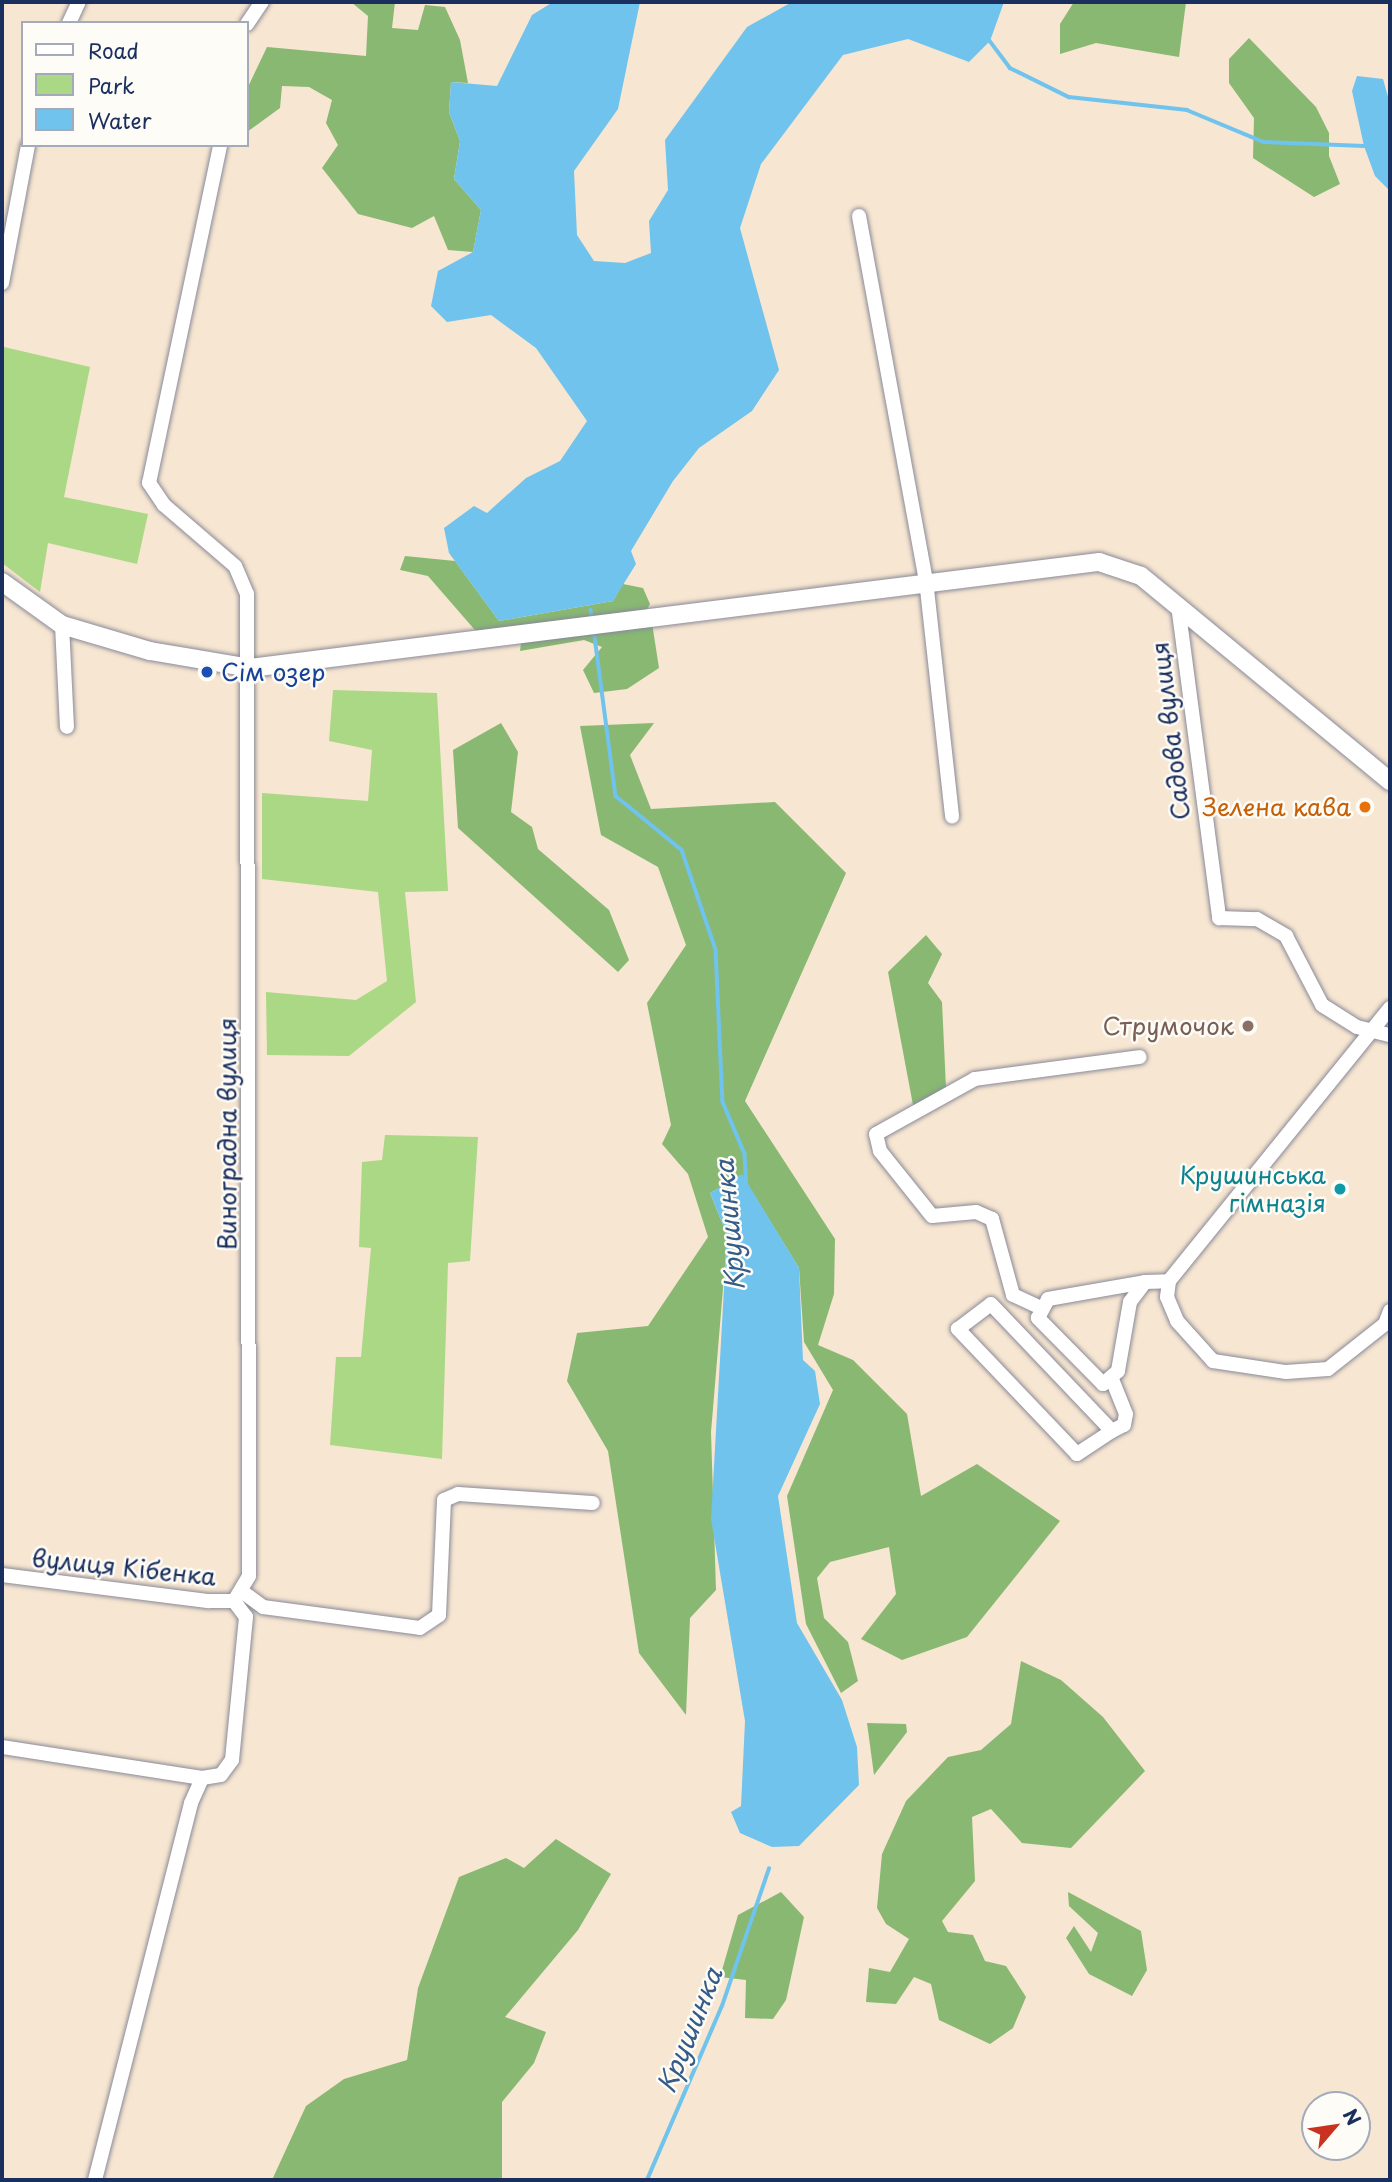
<!DOCTYPE html>
<html>
<head>
<meta charset="utf-8">
<style>
  body { margin:0 }
  #map { position:relative; width:1392px; height:2182px; overflow:hidden; background:#f7e6d1; font-family:"Playpen Sans",sans-serif }
  div>[style] { position:absolute }
  .green>* { inset:0; background:#abd884 }
  .forest>* { inset:0; background:#88b872 }
  .water>* { inset:0; background:#70c3ec }
  .stream>* { height:3.5px; margin:-1.75px; padding:0 1.75px; transform-origin:1.75px; border-radius:1.75px; background:#70c3ec }
  .roads { filter:drop-shadow(0 0 2px #898a98) drop-shadow(0 0 2px #898a98) }
  .minor>* { height:14px; margin:-7px; padding:0 7px; transform-origin:7px; border-radius:7px; background:#fff }
  .tertiary>* { height:18px; margin:-9px; padding:0 9px; transform-origin:9px; border-radius:9px; background:#fff }
  .dots>* { width:19px; height:19px; translate:-50% -50%; box-sizing:border-box; border:4px solid #fdfcf7; border-radius:50% }
  span { translate:-50% -50%; white-space:nowrap; text-align:center; line-height:1.15; -webkit-text-stroke:5px #fdfcf7; paint-order:stroke }
  .transit-label { font-size:24px; color:#164399 }
  .left { translate:0 -50%; text-align:left }
  .street-label { font-size:24px; color:#1b2f5e }
  .food-label { font-size:24px; color:#c56008 }
  .right { translate:-100% -50%; text-align:right }
  .education-label { font-size:24px; color:#785e54 }
  .culture-label { font-size:24px; color:#0d838f }
  .water-label { font-size:26px; color:#355b89; font-style:italic }
  .frame { position:absolute; inset:0; border:4px solid #1b2f5e; pointer-events:none }
  .legend { position:absolute; left:21px; top:21px; width:228px; height:126px; box-sizing:border-box; background:#fdfcf7; border:2px solid #a3aaba; margin:0; padding:9px 12px; list-style:none; font-size:21px; color:#1b2f5e }
  .legend li { display:flex; align-items:center; gap:14px; height:35px }
  .legend b { width:35px; border:2px solid #a3aaba }
  .north { position:absolute; left:1301px; top:2091px; width:70px; height:70px; box-sizing:border-box; background:#fdfcf7; border:2px solid #a3aaba; border-radius:50%; rotate:61deg; font-size:19px; font-weight:700; line-height:28px; text-align:center; color:#1b2f5e }
  .north::after { content:''; display:block; margin:auto; width:24px; height:32px; background:#c8321e; clip-path:polygon(50% 0,100% 100%,50% 72%,0 100%) }
</style>
</head>
<body>
<div id="map">
  <div class="green">
    <div style="clip-path:polygon(4px 347px,90px 367px,64px 497px,148px 514px,137px 564px,48px 543px,40px 592px,2px 563px)"></div>
    <div style="clip-path:polygon(333px 690px,437px 693px,448px 891px,405px 892px,416px 1002px,349px 1056px,267px 1055px,266px 992px,356px 1000px,387px 981px,378px 892px,262px 879px,262px 793px,368px 801px,372px 750px,329px 741px)"></div>
    <div style="clip-path:polygon(385px 1135px,478px 1137px,470px 1261px,448px 1263px,442px 1459px,330px 1445px,336px 1357px,361px 1357px,371px 1248px,359px 1247px,362px 1162px,382px 1160px)"></div>
  </div>
  <div class="forest">
    <div style="clip-path:polygon(351px 2px,395px 2px,392px 28px,418px 30px,425px 5px,445px 7px,460px 40px,468px 83px,451px 82px,449px 112px,460px 141px,454px 179px,481px 210px,473px 252px,448px 250px,434px 216px,412px 228px,358px 214px,322px 168px,338px 145px,326px 123px,332px 100px,309px 87px,282px 86px,280px 108px,247px 132px,247px 89px,267px 47px,366px 56px,368px 16px)"></div>
    <div style="clip-path:polygon(1074px 2px,1186px 2px,1179px 57px,1096px 43px,1060px 54px,1060px 24px)"></div>
    <div style="clip-path:polygon(1249px 38px,1316px 107px,1329px 133px,1329px 156px,1340px 184px,1314px 197px,1253px 158px,1254px 118px,1229px 83px,1229px 59px)"></div>
    <div style="clip-path:polygon(405px 556px,455px 561px,499px 621px,613px 601px,623px 584px,643px 588px,650px 604px,646px 611px,481px 637px,428px 576px,400px 570px)"></div>
    <div style="clip-path:polygon(652px 623px,659px 668px,627px 689px,594px 693px,583px 670px,602px 647px,584px 640px,520px 651px,521px 643px)"></div>
    <div style="clip-path:polygon(501px 723px,518px 752px,511px 812px,532px 827px,538px 849px,609px 910px,629px 960px,618px 972px,458px 828px,453px 750px)"></div>
    <div style="clip-path:polygon(654px 723px,630px 755px,651px 809px,775px 802px,846px 873px,745px 1101px,835px 1239px,834px 1294px,818px 1345px,853px 1360px,907px 1414px,921px 1496px,977px 1464px,1060px 1521px,967px 1637px,902px 1660px,861px 1639px,896px 1594px,889px 1547px,830px 1562px,817px 1578px,824px 1618px,848px 1642px,858px 1681px,841px 1693px,806px 1624px,787px 1496px,833px 1390px,804px 1342px,799px 1268px,742px 1175px,710px 1193px,725px 1230px,726px 1253px,711px 1432px,716px 1590px,690px 1618px,686px 1715px,639px 1653px,608px 1451px,567px 1381px,577px 1333px,648px 1326px,708px 1237px,688px 1174px,662px 1144px,671px 1125px,647px 1003px,686px 945px,658px 867px,601px 835px,580px 726px)"></div>
    <div style="clip-path:polygon(926px 935px,942px 954px,928px 983px,942px 1002px,946px 1088px,913px 1105px,888px 972px)"></div>
    <div style="clip-path:polygon(1021px 1661px,1061px 1680px,1103px 1717px,1145px 1771px,1071px 1848px,1022px 1843px,991px 1809px,972px 1817px,975px 1881px,942px 1921px,948px 1932px,973px 1935px,985px 1961px,1006px 1966px,1026px 1997px,1013px 2028px,990px 2044px,939px 2020px,931px 1984px,914px 1977px,896px 2004px,866px 2002px,869px 1968px,890px 1972px,909px 1939px,886px 1924px,877px 1908px,882px 1854px,906px 1801px,948px 1757px,981px 1750px,1011px 1724px)"></div>
    <div style="clip-path:polygon(867px 1723px,906px 1724px,907px 1732px,874px 1775px)"></div>
    <div style="clip-path:polygon(556px 1839px,611px 1874px,578px 1930px,505px 2017px,546px 2032px,534px 2063px,502px 2102px,502px 2180px,272px 2180px,306px 2106px,344px 2079px,407px 2060px,418px 1988px,459px 1877px,506px 1858px,524px 1868px)"></div>
    <div style="clip-path:polygon(781px 1892px,804px 1917px,786px 2000px,773px 2019px,745px 2018px,746px 1980px,720px 1977px,738px 1915px)"></div>
    <div style="clip-path:polygon(1068px 1892px,1141px 1931px,1147px 1970px,1132px 1996px,1089px 1974px,1066px 1938px,1074px 1926px,1091px 1952px,1098px 1933px,1069px 1906px)"></div>
  </div>
  <div class="water">
    <div style="clip-path:polygon(553px 2px,640px 2px,618px 109px,574px 171px,577px 235px,594px 261px,625px 263px,651px 253px,649px 221px,668px 190px,665px 140px,747px 27px,792px 2px,1004px 2px,990px 41px,969px 62px,908px 39px,843px 55px,761px 164px,740px 228px,779px 370px,752px 411px,699px 448px,673px 481px,631px 551px,636px 564px,613px 601px,499px 621px,449px 553px,444px 528px,474px 506px,487px 513px,526px 478px,560px 461px,587px 421px,536px 348px,491px 315px,447px 322px,431px 306px,438px 271px,473px 252px,481px 210px,454px 179px,460px 141px,449px 112px,451px 82px,497px 86px,532px 15px)"></div>
    <div style="clip-path:polygon(1357px 76px,1383px 79px,1390px 104px,1390px 191px,1375px 176px,1364px 146px,1352px 91px)"></div>
    <div style="clip-path:polygon(742px 1174px,799px 1268px,803px 1360px,815px 1371px,820px 1404px,778px 1496px,797px 1623px,842px 1700px,857px 1747px,859px 1785px,799px 1846px,772px 1847px,740px 1833px,731px 1812px,741px 1806px,745px 1721px,711px 1519px,726px 1253px,725px 1230px,710px 1193px)"></div>
  </div>
  <div class="stream">
    <div style="left:990px;top:41px;width:34px;rotate:53deg"></div>
    <div style="left:1010px;top:68px;width:66px;rotate:26.2deg"></div>
    <div style="left:1069px;top:97px;width:119px;rotate:6.3deg"></div>
    <div style="left:1187px;top:110px;width:83px;rotate:22.6deg"></div>
    <div style="left:1264px;top:142px;width:100px;rotate:2.3deg"></div>
    <div style="left:591px;top:610px;width:6px;rotate:81deg"></div>
    <div style="left:595px;top:637px;width:160px;rotate:82.5deg"></div>
    <div style="left:616px;top:796px;width:85px;rotate:39.3deg"></div>
    <div style="left:682px;top:850px;width:106px;rotate:71.2deg"></div>
    <div style="left:716px;top:950px;width:152px;rotate:87.4deg"></div>
    <div style="left:723px;top:1102px;width:56px;rotate:67.1deg"></div>
    <div style="left:745px;top:1154px;width:33px;rotate:87deg"></div>
    <div style="left:647px;top:2180px;width:189px;rotate:-66.7deg"></div>
    <div style="left:722px;top:2006px;width:145px;rotate:-71.1deg"></div>
  </div>
  <div class="roads">
    <div class="minor">
      <div style="left:69px;top:23px;width:23px;rotate:-65deg"></div>
      <div style="left:247px;top:24px;width:27px;rotate:-56deg"></div>
      <div style="left:859px;top:216px;width:370px;rotate:79.6deg"></div>
      <div style="left:926px;top:580px;width:238px;rotate:83.7deg"></div>
      <div style="left:2px;top:283px;width:140px;rotate:-79.3deg"></div>
      <div style="left:1178px;top:605px;width:316px;rotate:82.5deg"></div>
      <div style="left:1219px;top:918px;width:38px;rotate:2deg"></div>
      <div style="left:1257px;top:919px;width:34px;rotate:30deg"></div>
      <div style="left:1286px;top:936px;width:78px;rotate:62.4deg"></div>
      <div style="left:1322px;top:1005px;width:41px;rotate:32.2deg"></div>
      <div style="left:1357px;top:1027px;width:34px;rotate:14deg"></div>
      <div style="left:62px;top:625px;width:102px;rotate:87.2deg"></div>
      <div style="left:1390px;top:1008px;width:351px;rotate:129deg"></div>
      <div style="left:1169px;top:1281px;width:16px;rotate:97deg"></div>
      <div style="left:1167px;top:1297px;width:26px;rotate:67deg"></div>
      <div style="left:1177px;top:1321px;width:54px;rotate:48deg"></div>
      <div style="left:1213px;top:1361px;width:74px;rotate:8.6deg"></div>
      <div style="left:1286px;top:1372px;width:42px;rotate:-4.1deg"></div>
      <div style="left:1328px;top:1369px;width:73px;rotate:-38.3deg"></div>
      <div style="left:1385px;top:1324px;width:14px;rotate:-69deg"></div>
      <div style="left:1145px;top:1282px;width:25px;rotate:127deg"></div>
      <div style="left:1130px;top:1302px;width:70px;rotate:99.9deg"></div>
      <div style="left:1118px;top:1371px;width:20px;rotate:139deg"></div>
      <div style="left:1103px;top:1384px;width:93px;rotate:-134.6deg"></div>
      <div style="left:1038px;top:1318px;width:21px;rotate:-62deg"></div>
      <div style="left:1048px;top:1299px;width:98px;rotate:-9.9deg"></div>
      <div style="left:1145px;top:1282px;width:24px;rotate:-2deg"></div>
      <div style="left:1039px;top:1307px;width:29px;rotate:-155deg"></div>
      <div style="left:1013px;top:1295px;width:79px;rotate:-105.4deg"></div>
      <div style="left:992px;top:1219px;width:17px;rotate:-156deg"></div>
      <div style="left:976px;top:1212px;width:44px;rotate:174.8deg"></div>
      <div style="left:932px;top:1216px;width:83px;rotate:-128.7deg"></div>
      <div style="left:880px;top:1151px;width:17px;rotate:-103deg"></div>
      <div style="left:876px;top:1134px;width:113px;rotate:-29.1deg"></div>
      <div style="left:975px;top:1079px;width:166px;rotate:-7.6deg"></div>
      <div style="left:1112px;top:1431px;width:42px;rotate:146.7deg"></div>
      <div style="left:1077px;top:1454px;width:173px;rotate:-133.6deg"></div>
      <div style="left:958px;top:1329px;width:41px;rotate:-37.1deg"></div>
      <div style="left:991px;top:1304px;width:175px;rotate:46.4deg"></div>
      <div style="left:1112px;top:1431px;width:13px;rotate:-27deg"></div>
      <div style="left:1124px;top:1425px;width:11px;rotate:-80deg"></div>
      <div style="left:1126px;top:1414px;width:37px;rotate:-112deg"></div>
      <div style="left:2px;top:1575px;width:209px;rotate:7.2deg"></div>
      <div style="left:209px;top:1601px;width:25px"></div>
      <div style="left:234px;top:1601px;width:29px;rotate:-59deg"></div>
      <div style="left:249px;top:1576px;width:982px;rotate:-90.12deg"></div>
      <div style="left:247px;top:594px;width:30px;rotate:-113deg"></div>
      <div style="left:235px;top:566px;width:94px;rotate:-139.3deg"></div>
      <div style="left:164px;top:505px;width:27px;rotate:-124deg"></div>
      <div style="left:149px;top:483px;width:345px;rotate:-78.1deg"></div>
      <div style="left:244px;top:1593px;width:24px;rotate:36deg"></div>
      <div style="left:263px;top:1607px;width:158px;rotate:7.6deg"></div>
      <div style="left:420px;top:1628px;width:23px;rotate:-34deg"></div>
      <div style="left:439px;top:1615px;width:115px;rotate:-87.5deg"></div>
      <div style="left:444px;top:1500px;width:15px;rotate:-23deg"></div>
      <div style="left:458px;top:1494px;width:135px;rotate:3.8deg"></div>
      <div style="left:2px;top:1747px;width:202px;rotate:8.8deg"></div>
      <div style="left:95px;top:2180px;width:389px;rotate:-75.7deg"></div>
      <div style="left:191px;top:1803px;width:27px;rotate:-66deg"></div>
      <div style="left:202px;top:1778px;width:19px;rotate:-9deg"></div>
      <div style="left:221px;top:1775px;width:19px;rotate:-54deg"></div>
      <div style="left:232px;top:1760px;width:144px;rotate:-84.4deg"></div>
      <div style="left:246px;top:1617px;width:20px;rotate:-127deg"></div>
    </div>
    <div class="tertiary">
      <div style="left:2px;top:582px;width:74px;rotate:35.6deg"></div>
      <div style="left:62px;top:625px;width:92px;rotate:16.5deg"></div>
      <div style="left:150px;top:651px;width:101px;rotate:9.6deg"></div>
      <div style="left:250px;top:668px;width:856px;rotate:-7.12deg"></div>
      <div style="left:1099px;top:562px;width:44px;rotate:18.4deg"></div>
      <div style="left:1141px;top:576px;width:323px;rotate:39.5deg"></div>
    </div>
  </div>
  <div class="dots">
    <div style="left:207px;top:672px;background:#1a4fb4"></div>
    <div style="left:1365px;top:807px;background:#e8710a"></div>
    <div style="left:1248px;top:1026px;background:#8d6e63"></div>
    <div style="left:1340px;top:1189px;background:#0f9aa8"></div>
  </div>
  <div class="transit-label">
    <span class="left" style="left:221px;top:672px">Сім озер</span>
  </div>
  <div class="street-label">
    <span style="left:1170px;top:731px;rotate:-97deg">Садова вулиця</span>
    <span style="left:227px;top:1134px;rotate:-90deg">Виноградна вулиця</span>
    <span style="left:124px;top:1567px;rotate:6deg">вулиця Кібенка</span>
  </div>
  <div class="food-label">
    <span class="right" style="left:1351px;top:807px">Зелена кава</span>
  </div>
  <div class="education-label">
    <span class="right" style="left:1234px;top:1026px">Струмочок</span>
  </div>
  <div class="culture-label">
    <span class="right" style="left:1326px;top:1189px">Крушинська<br>гімназія</span>
  </div>
  <div class="water-label">
    <span style="left:729px;top:1225px;rotate:-95deg">Крушинка</span>
    <span style="left:689px;top:2030px;rotate:-68deg">Крушинка</span>
  </div>
  <div class="frame"></div>
  <ul class="legend">
  <li><b style="height:9px;background:#fff"></b>Road</li>
  <li><b style="height:19px;background:#abd884"></b>Park</li>
  <li><b style="height:19px;background:#70c3ec"></b>Water</li>
  </ul>
  <div class="north">N</div>
</div>
</body>
</html>
